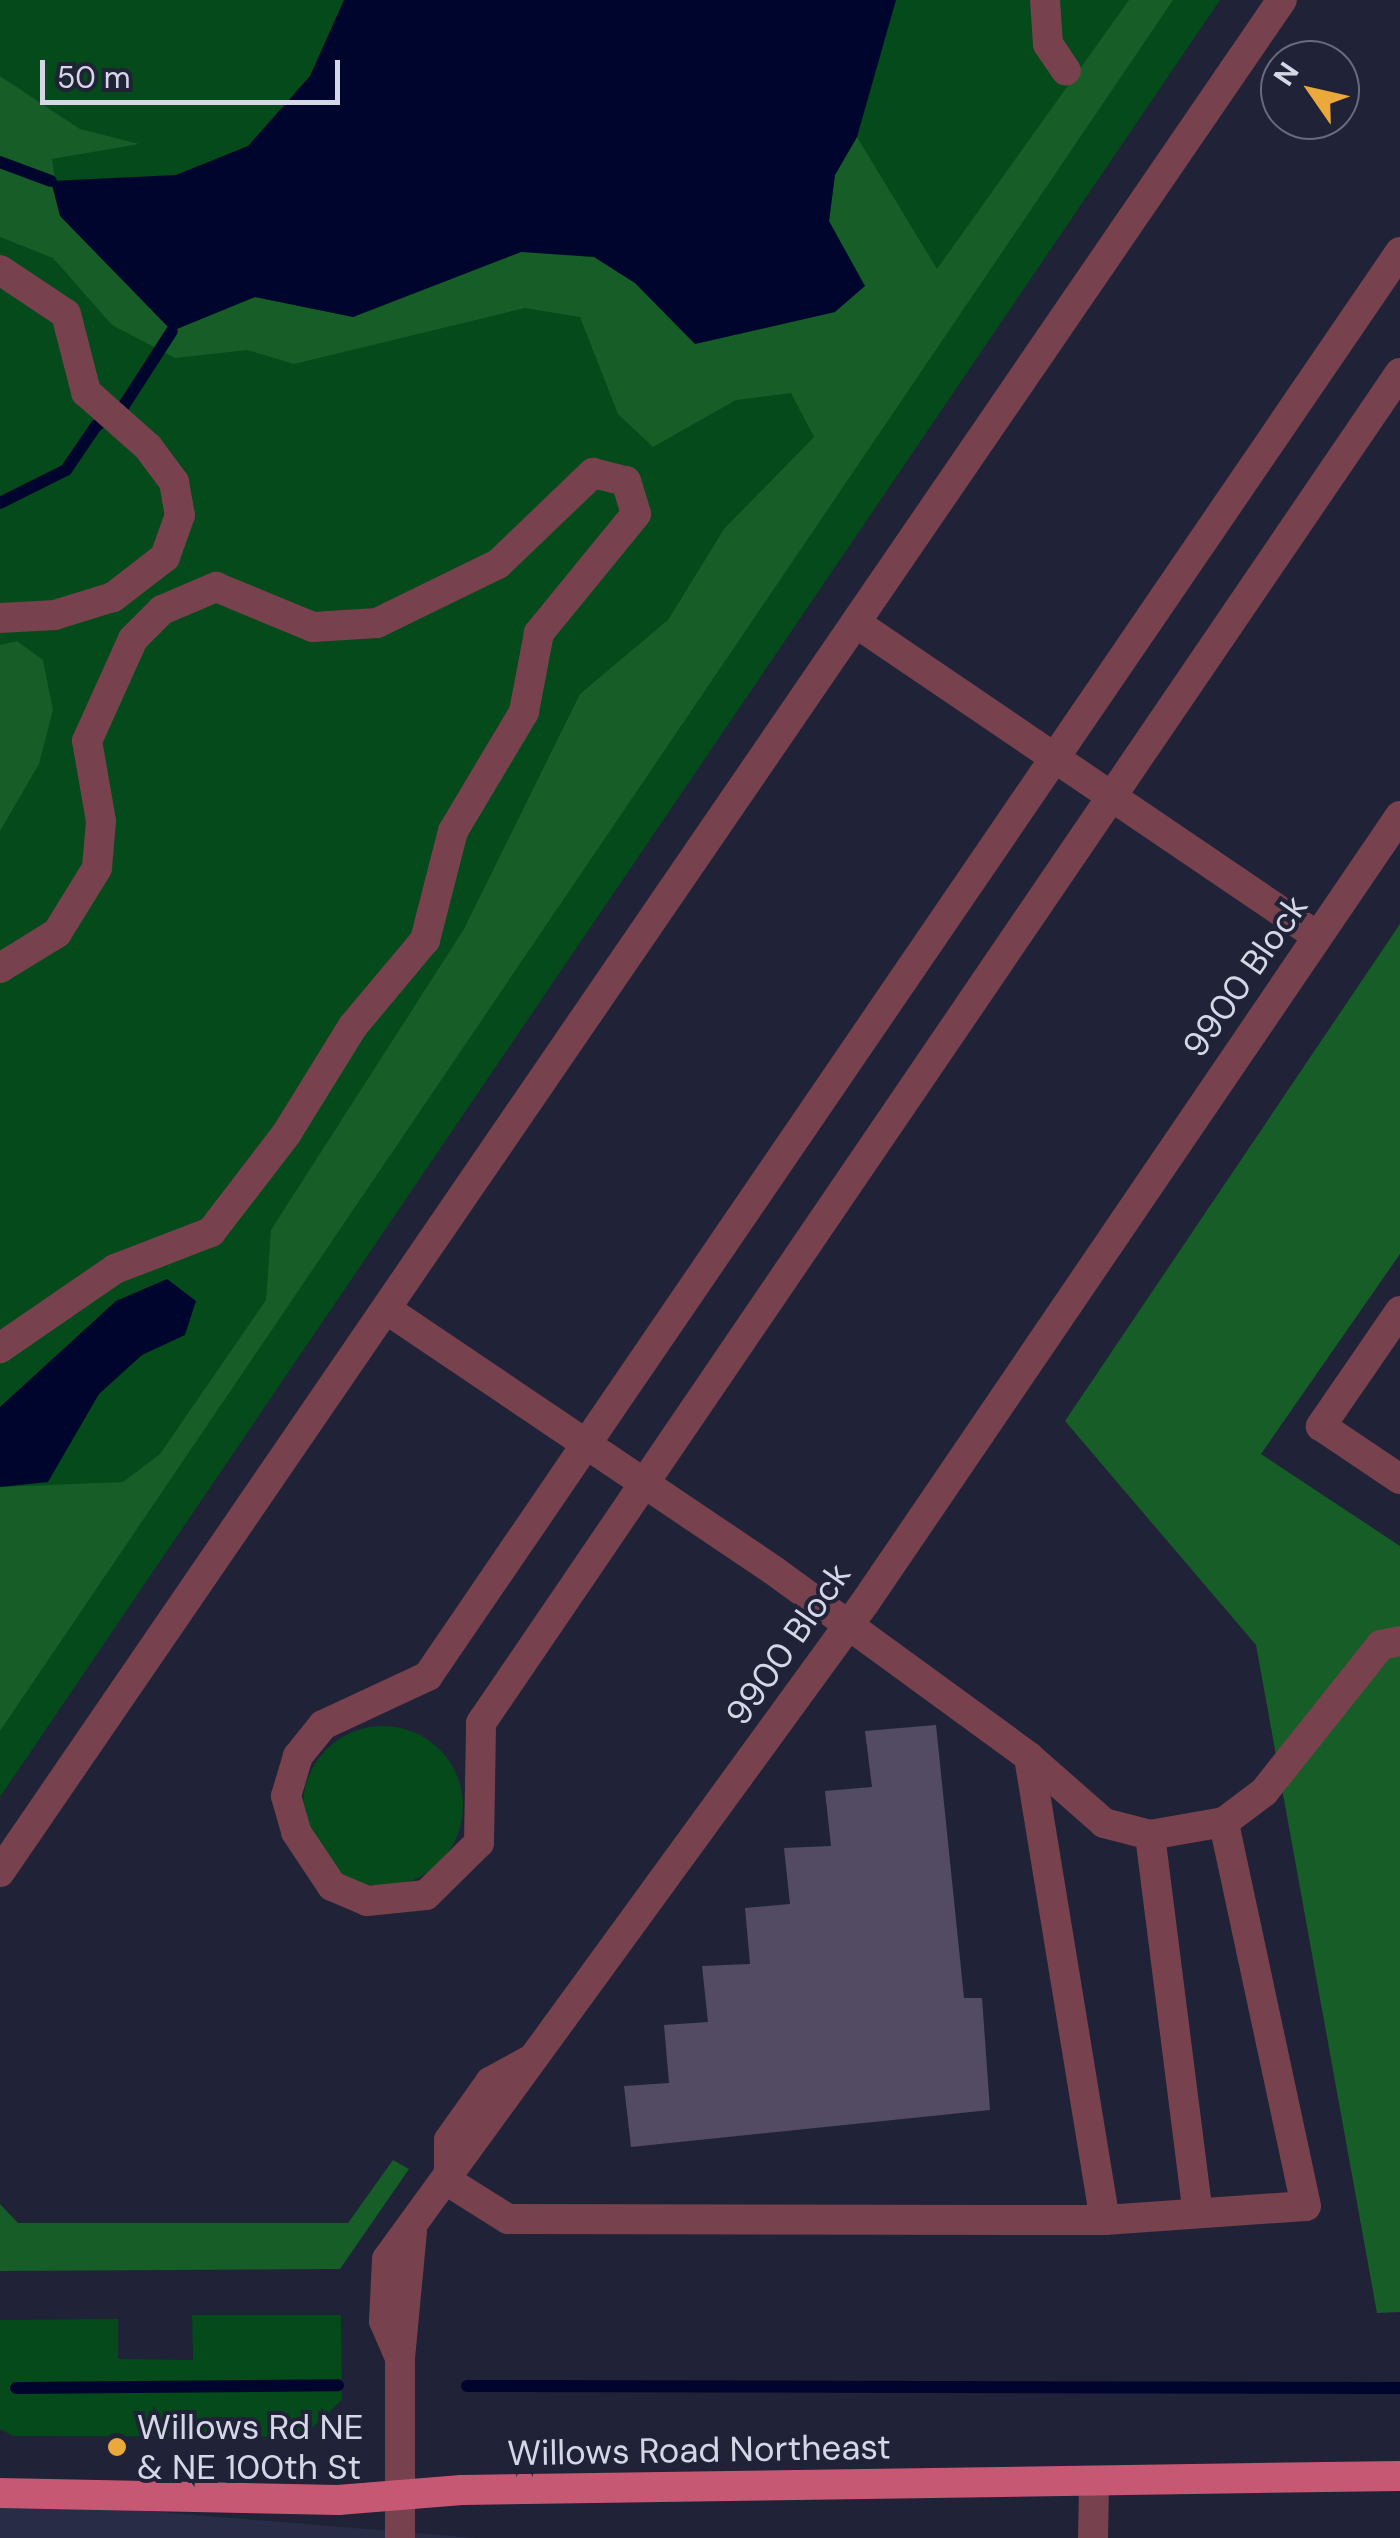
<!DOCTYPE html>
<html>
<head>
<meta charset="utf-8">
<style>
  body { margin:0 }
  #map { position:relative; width:1400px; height:2538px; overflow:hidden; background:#202237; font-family:"DM Sans",sans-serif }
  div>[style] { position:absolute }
  .built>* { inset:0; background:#292c46 }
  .green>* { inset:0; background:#044a1a }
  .round { border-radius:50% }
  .forest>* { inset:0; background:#165d28 }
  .water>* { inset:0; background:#00052d }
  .stream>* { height:12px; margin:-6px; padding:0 6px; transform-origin:6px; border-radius:6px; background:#00052d }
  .building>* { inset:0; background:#534b63 }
  .minor>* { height:30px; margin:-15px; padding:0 15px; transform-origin:15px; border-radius:15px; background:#77414d }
  .major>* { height:30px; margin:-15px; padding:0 15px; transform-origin:15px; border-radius:15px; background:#c75874 }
  .dots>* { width:28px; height:28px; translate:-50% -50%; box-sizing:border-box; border:5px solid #202237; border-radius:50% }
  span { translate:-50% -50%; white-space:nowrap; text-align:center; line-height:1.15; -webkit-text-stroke:8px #202237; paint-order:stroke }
  .street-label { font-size:35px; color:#d5d7e6 }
  .poi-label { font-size:35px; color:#d5d7e6 }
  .left { translate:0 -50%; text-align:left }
  .north { position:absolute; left:1260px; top:40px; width:100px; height:100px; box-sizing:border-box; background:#202237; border:2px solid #686a7d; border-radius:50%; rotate:304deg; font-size:28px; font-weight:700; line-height:40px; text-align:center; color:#d5d7e6 }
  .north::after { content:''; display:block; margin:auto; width:35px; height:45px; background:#eca93b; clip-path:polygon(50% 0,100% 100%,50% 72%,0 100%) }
  .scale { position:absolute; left:40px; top:60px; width:300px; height:45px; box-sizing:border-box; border:5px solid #d5d7e6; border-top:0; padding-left:12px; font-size:30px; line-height:35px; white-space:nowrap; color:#d5d7e6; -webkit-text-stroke:8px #202237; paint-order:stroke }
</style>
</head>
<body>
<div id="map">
  <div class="built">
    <div style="clip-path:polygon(0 2499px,476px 2538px,0 2538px)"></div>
  </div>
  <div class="green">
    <div style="clip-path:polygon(0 0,1220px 0,0 1797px)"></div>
    <div class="round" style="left:303px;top:1726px;width:160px;height:160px"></div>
    <div style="clip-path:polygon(192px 2315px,341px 2315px,342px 2400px,302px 2437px,13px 2436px,0 2429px,0 2320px,118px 2319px,118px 2359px,193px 2360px)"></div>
  </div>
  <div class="forest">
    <div style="clip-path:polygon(1129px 0,1173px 0,0 1731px,0 1487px,123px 1482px,160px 1454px,266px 1300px,271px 1230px,464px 929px,580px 694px,668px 620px,724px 529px,814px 437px,791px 393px,736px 400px,653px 447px,618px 414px,580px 317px,525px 308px,294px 364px,247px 350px,175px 358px,112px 325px,53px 258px,0 237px,0 76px,80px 129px,139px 144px,52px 159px,60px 215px,172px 331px,255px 297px,353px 317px,521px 252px,558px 250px,594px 257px,635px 283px,695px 344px,835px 312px,829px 221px,835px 175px,857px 137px,937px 269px)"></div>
    <div style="clip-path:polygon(17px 641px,43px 660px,53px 710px,39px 764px,0 831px,0 645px)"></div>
    <div style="clip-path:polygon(1400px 924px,1400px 1254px,1261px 1454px,1400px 1546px,1400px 2312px,1377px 2313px,1256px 1645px,1065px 1421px)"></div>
    <div style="clip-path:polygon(393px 2160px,409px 2169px,340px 2269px,0 2271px,0 2204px,18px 2223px,348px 2223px)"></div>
  </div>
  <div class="water">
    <div style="clip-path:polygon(344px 0,896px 0,857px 137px,835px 175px,829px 221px,865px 286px,835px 312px,695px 344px,635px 283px,594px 257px,521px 252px,353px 317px,255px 297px,172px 331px,60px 216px,51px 181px,176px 175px,248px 146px,310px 76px)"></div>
    <div style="clip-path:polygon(167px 1279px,196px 1301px,185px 1335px,142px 1355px,99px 1394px,48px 1482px,0 1487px,0 1407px,116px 1301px)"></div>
  </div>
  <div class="stream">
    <div style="left:0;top:162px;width:54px;rotate:20.4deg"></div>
    <div style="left:0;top:503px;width:74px;rotate:-26.6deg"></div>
    <div style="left:66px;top:470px;width:53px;rotate:-55.7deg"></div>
    <div style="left:96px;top:426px;width:33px;rotate:-35deg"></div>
    <div style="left:123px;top:407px;width:90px;rotate:-57.2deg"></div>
    <div style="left:467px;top:2386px;width:933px;rotate:0.12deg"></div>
    <div style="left:16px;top:2388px;width:322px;rotate:-0.5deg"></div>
  </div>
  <div class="building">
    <div style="clip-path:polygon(936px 1725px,964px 1998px,982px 1998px,990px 2110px,631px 2147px,624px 2086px,669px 2083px,664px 2025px,708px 2022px,702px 1966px,750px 1964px,745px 1908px,790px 1904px,784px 1848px,831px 1846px,825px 1791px,872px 1787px,865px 1731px)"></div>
  </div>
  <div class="minor">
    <div style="left:1045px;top:0;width:44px;rotate:86.1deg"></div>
    <div style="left:1048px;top:44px;width:32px;rotate:56deg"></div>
    <div style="left:1400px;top:252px;width:1724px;rotate:124.32deg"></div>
    <div style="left:428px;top:1676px;width:116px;rotate:155deg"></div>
    <div style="left:323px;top:1725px;width:40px;rotate:129deg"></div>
    <div style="left:298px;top:1756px;width:42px;rotate:106.7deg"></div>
    <div style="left:286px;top:1796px;width:37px;rotate:74deg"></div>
    <div style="left:296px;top:1832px;width:65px;rotate:56.3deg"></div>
    <div style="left:332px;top:1886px;width:38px;rotate:23deg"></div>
    <div style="left:367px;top:1901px;width:59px;rotate:-5.8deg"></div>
    <div style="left:426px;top:1895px;width:74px;rotate:-44.5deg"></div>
    <div style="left:479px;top:1843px;width:120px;rotate:-89deg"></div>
    <div style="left:481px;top:1723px;width:1633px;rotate:-55.76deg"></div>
    <div style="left:0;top:270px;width:79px;rotate:33.7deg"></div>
    <div style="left:66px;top:314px;width:81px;rotate:75.6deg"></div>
    <div style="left:86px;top:392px;width:83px;rotate:41.6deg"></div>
    <div style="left:148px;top:447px;width:44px;rotate:53.4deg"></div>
    <div style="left:174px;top:482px;width:34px;rotate:80deg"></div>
    <div style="left:180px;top:515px;width:45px;rotate:109.7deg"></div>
    <div style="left:165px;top:557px;width:66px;rotate:142.4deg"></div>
    <div style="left:113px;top:597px;width:61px;rotate:162.8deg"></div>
    <div style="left:55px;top:615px;width:55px;rotate:176.9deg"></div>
    <div style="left:856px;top:623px;width:557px;rotate:34.17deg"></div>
    <div style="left:0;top:968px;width:67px;rotate:-31.6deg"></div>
    <div style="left:57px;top:933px;width:76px;rotate:-58.4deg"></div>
    <div style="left:97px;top:868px;width:47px;rotate:-85.1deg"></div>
    <div style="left:101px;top:821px;width:81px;rotate:-99.9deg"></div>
    <div style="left:87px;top:741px;width:112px;rotate:-65.7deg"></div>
    <div style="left:133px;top:639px;width:41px;rotate:-45deg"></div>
    <div style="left:162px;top:610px;width:59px;rotate:-23.1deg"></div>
    <div style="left:216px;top:587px;width:105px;rotate:22.4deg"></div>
    <div style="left:313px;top:627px;width:64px;rotate:-3.6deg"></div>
    <div style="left:377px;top:623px;width:135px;rotate:-26deg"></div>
    <div style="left:498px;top:564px;width:132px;rotate:-43.8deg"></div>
    <div style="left:593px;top:473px;width:34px;rotate:14deg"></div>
    <div style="left:626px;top:481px;width:34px;rotate:73deg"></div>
    <div style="left:636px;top:514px;width:154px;rotate:129.2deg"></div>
    <div style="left:539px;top:633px;width:80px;rotate:100.8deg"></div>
    <div style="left:524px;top:712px;width:139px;rotate:120.8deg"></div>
    <div style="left:453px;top:831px;width:113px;rotate:104.4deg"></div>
    <div style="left:425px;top:940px;width:112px;rotate:129.9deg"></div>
    <div style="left:353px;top:1026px;width:126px;rotate:121.7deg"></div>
    <div style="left:287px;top:1133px;width:125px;rotate:127.5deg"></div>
    <div style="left:211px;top:1232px;width:103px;rotate:158.9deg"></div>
    <div style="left:115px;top:1269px;width:140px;rotate:145.5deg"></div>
    <div style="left:386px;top:1309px;width:467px;rotate:34deg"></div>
    <div style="left:773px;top:1570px;width:317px;rotate:36.1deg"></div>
    <div style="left:1029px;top:1757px;width:100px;rotate:41.3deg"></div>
    <div style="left:1104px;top:1823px;width:48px;rotate:14.6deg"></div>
    <div style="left:1150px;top:1835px;width:75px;rotate:-10deg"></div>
    <div style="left:1224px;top:1822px;width:50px;rotate:-36.9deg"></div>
    <div style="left:1264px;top:1792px;width:188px;rotate:-51.5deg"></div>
    <div style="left:1381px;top:1645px;width:19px;rotate:-12deg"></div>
    <div style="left:1400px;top:1311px;width:140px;rotate:124.5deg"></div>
    <div style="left:1321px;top:1426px;width:95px;rotate:33.9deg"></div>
    <div style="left:1029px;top:1757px;width:469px;rotate:80.7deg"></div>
    <div style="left:1150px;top:1835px;width:381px;rotate:82.8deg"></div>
    <div style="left:0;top:1872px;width:2269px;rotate:-55.6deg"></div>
    <div style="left:449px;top:2182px;width:70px;rotate:32.1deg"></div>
    <div style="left:508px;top:2219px;width:597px;rotate:0.1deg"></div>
    <div style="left:1105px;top:2220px;width:201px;rotate:-4deg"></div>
    <div style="left:1306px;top:2206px;width:393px;rotate:-102.1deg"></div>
    <div style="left:449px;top:2182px;width:42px;rotate:-90deg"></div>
    <div style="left:449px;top:2140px;width:71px;rotate:-54.7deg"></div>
    <div style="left:490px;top:2082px;width:48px;rotate:-28.7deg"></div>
    <div style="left:400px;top:2358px;width:127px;rotate:-84.6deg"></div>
    <div style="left:400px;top:2538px;width:180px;rotate:-90deg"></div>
    <div style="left:400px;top:2358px;width:40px;rotate:-113.4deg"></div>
    <div style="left:384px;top:2321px;width:62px;rotate:-87.2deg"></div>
    <div style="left:387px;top:2259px;width:810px;rotate:-53.94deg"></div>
    <div style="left:864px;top:1604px;width:953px;rotate:-55.78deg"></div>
    <div style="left:1093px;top:2538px;width:54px;rotate:-88.9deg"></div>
  </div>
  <div class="major">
    <div style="left:0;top:2493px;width:338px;rotate:1.2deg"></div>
    <div style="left:338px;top:2500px;width:124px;rotate:-4.6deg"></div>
    <div style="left:462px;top:2490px;width:938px;rotate:-0.86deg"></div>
  </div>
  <div class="dots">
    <div style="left:117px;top:2447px;background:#eca93b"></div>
  </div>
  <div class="street-label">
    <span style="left:1245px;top:976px;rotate:-55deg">9900 Block</span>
    <span style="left:788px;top:1644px;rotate:-55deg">9900 Block</span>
    <span style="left:699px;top:2450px;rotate:-1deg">Willows Road Northeast</span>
  </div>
  <div class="poi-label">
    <span class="left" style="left:137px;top:2447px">Willows Rd NE<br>&amp; NE 100th St</span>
  </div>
  <div class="north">N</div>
  <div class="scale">50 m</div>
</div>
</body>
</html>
